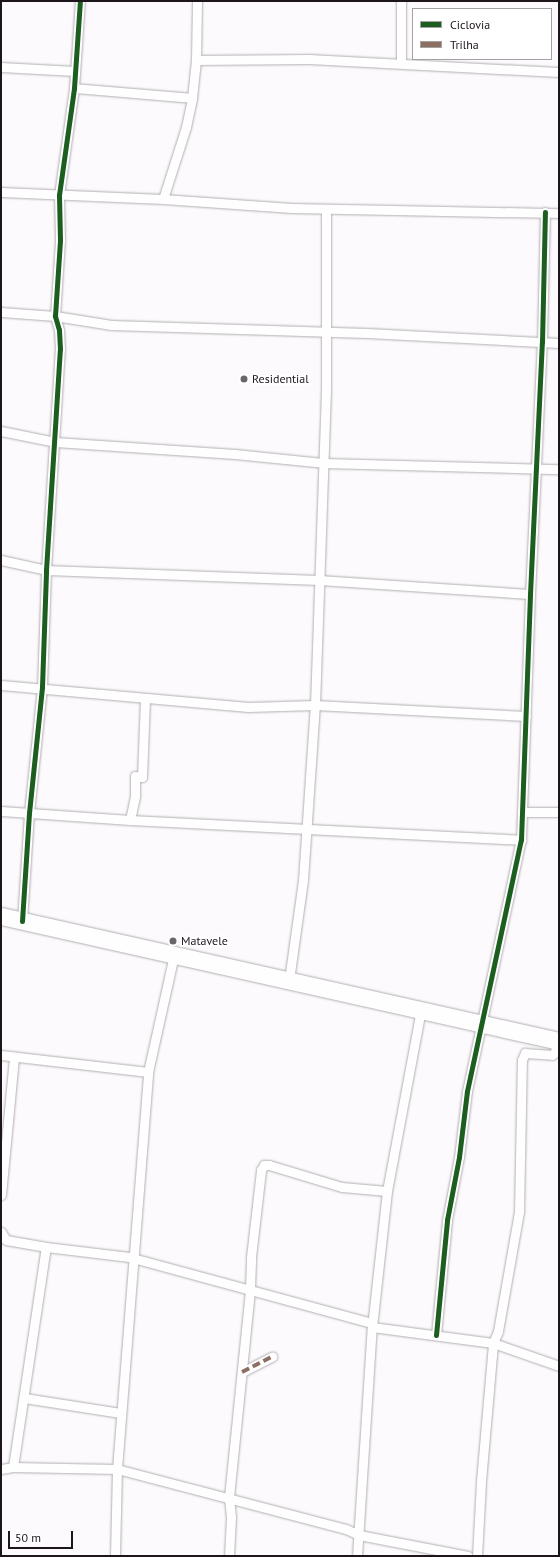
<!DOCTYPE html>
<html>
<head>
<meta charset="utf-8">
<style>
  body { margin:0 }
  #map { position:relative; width:560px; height:1557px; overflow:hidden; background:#fcfafc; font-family:"PT Sans",sans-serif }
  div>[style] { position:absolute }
  .roads { filter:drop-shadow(0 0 1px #b2aeb2) drop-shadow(0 0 1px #b2aeb2) }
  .street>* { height:9px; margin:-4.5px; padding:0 4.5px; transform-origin:4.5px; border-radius:4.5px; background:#fffeff }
  .highway>* { height:17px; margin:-8.5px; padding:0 8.5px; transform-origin:8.5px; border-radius:8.5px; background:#fffeff }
  .quiet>* { height:4px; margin-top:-2px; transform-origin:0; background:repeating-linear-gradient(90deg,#8d6e63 0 8px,transparent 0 12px) }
  .cycleway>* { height:5px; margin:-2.5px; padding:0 2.5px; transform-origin:2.5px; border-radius:2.5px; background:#1b5e20 }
  .dots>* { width:11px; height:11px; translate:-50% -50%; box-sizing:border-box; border:2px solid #fff; border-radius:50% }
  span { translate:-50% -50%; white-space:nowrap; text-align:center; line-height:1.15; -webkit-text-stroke:4px #fff; paint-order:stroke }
  .poi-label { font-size:12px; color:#1c151c }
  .left { translate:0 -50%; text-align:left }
  .frame { position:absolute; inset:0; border:2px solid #1c151c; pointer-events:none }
  .legend { position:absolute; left:412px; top:8px; width:140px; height:52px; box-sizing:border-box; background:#fff; border:1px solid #a4a1a4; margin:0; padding:5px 7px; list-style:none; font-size:12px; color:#1c151c }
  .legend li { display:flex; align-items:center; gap:8px; height:20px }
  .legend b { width:20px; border:1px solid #a4a1a4 }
  .scale { position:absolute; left:8px; top:1531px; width:65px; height:18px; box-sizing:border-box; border:2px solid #1c151c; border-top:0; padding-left:5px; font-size:12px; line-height:14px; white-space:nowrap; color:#1c151c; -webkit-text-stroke:3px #fff; paint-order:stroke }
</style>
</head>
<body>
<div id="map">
  <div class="roads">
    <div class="street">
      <div style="left:196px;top:60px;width:113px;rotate:-0.5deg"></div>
      <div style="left:309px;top:59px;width:250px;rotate:3deg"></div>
      <div style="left:401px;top:63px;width:62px;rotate:-90deg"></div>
      <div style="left:1px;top:67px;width:74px;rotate:3.1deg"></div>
      <div style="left:74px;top:88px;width:118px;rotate:4.8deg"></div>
      <div style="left:1px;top:192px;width:162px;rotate:2.5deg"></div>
      <div style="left:163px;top:199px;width:129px;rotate:4deg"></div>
      <div style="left:292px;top:208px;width:267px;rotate:1.1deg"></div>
      <div style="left:163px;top:199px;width:76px;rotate:-72.3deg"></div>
      <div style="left:186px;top:127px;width:30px;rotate:-78deg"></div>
      <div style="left:192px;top:98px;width:38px;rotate:-84deg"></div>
      <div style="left:196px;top:60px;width:59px;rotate:-89deg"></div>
      <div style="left:1px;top:312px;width:54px;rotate:4.2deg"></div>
      <div style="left:55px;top:316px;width:57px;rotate:9.1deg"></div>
      <div style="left:111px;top:325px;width:256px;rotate:1.8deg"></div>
      <div style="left:367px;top:333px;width:192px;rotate:3deg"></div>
      <div style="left:1px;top:431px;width:55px;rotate:11.5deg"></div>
      <div style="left:55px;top:442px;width:180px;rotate:3.8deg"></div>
      <div style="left:235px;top:454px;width:88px;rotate:5.8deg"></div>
      <div style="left:323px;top:463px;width:236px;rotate:1.5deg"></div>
      <div style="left:1px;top:560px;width:46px;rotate:12.5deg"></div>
      <div style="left:46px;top:570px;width:273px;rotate:2.1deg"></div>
      <div style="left:319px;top:580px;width:211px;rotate:3.8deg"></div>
      <div style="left:1px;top:685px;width:248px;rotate:5.1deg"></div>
      <div style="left:248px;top:707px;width:67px;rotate:-1.7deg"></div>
      <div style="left:315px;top:705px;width:211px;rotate:3deg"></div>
      <div style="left:1px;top:811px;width:129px;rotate:4deg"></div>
      <div style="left:130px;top:820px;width:392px;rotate:2.9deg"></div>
      <div style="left:522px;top:812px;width:37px"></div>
      <div style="left:130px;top:820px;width:25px;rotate:-78deg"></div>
      <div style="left:135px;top:796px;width:20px;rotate:-90deg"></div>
      <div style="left:135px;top:776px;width:7px;rotate:8deg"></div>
      <div style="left:142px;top:777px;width:79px;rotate:-87.8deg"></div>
      <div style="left:22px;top:921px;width:108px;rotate:-86.3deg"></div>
      <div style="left:29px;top:813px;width:127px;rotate:-84.1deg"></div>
      <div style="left:42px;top:687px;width:117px;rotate:-88deg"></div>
      <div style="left:46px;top:570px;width:221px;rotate:-86.4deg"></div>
      <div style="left:60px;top:349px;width:19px;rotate:-93deg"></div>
      <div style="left:59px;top:330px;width:15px;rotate:-106deg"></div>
      <div style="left:55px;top:316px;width:76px;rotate:-86.2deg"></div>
      <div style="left:60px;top:240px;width:45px;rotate:-91.3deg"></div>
      <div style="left:59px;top:195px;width:108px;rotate:-82deg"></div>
      <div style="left:74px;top:88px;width:87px;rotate:-86.1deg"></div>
      <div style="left:289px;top:980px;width:101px;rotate:-82deg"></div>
      <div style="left:303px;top:880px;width:175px;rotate:-86.1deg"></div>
      <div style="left:315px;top:705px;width:319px;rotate:-88deg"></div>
      <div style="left:326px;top:386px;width:177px;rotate:-90deg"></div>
      <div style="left:1px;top:1055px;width:148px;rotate:6.6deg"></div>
      <div style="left:1px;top:1195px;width:139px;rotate:-84.6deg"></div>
      <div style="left:1px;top:1232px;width:9px;rotate:58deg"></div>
      <div style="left:6px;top:1240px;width:41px;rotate:9.9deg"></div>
      <div style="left:46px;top:1247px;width:84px;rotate:6.9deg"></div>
      <div style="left:129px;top:1257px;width:252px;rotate:15.2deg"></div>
      <div style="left:372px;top:1327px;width:122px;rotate:7.5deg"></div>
      <div style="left:493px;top:1343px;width:70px;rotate:19.2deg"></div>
      <div style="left:436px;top:1335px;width:116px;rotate:-84.5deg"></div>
      <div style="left:447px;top:1220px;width:64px;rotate:-79.2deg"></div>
      <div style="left:459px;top:1157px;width:66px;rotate:-83.1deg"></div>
      <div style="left:467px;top:1091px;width:257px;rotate:-77.9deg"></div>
      <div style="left:521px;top:840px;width:246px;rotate:-87.9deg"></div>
      <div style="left:530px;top:594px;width:252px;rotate:-87.3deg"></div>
      <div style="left:542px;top:342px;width:130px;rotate:-88.7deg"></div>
      <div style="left:242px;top:1372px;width:34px;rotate:-27deg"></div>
      <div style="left:24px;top:1398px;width:98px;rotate:8.8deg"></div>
      <div style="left:13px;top:1467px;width:222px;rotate:-81.5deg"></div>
      <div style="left:1px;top:1469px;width:12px;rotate:-9deg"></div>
      <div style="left:13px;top:1467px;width:104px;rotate:1.1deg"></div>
      <div style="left:117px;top:1469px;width:237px;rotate:14.7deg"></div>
      <div style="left:346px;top:1529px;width:14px;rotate:25deg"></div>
      <div style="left:359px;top:1535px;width:111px;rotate:10.9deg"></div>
      <div style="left:115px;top:1556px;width:87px;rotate:-88.7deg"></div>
      <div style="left:117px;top:1469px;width:398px;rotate:-85.5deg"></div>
      <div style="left:148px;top:1072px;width:120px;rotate:-77.5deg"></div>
      <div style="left:229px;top:1556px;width:39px;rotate:-87deg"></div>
      <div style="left:231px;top:1517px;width:20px;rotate:-96deg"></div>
      <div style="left:229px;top:1497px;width:209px;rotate:-84.2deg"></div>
      <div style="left:250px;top:1289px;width:32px;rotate:-88deg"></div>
      <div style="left:251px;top:1257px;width:88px;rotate:-83.4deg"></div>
      <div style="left:261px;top:1170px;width:6px;rotate:-59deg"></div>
      <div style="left:264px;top:1165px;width:5px"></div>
      <div style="left:269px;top:1165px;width:76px;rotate:16.8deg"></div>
      <div style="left:342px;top:1187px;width:45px;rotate:5.1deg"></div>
      <div style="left:357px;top:1556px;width:229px;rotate:-86.3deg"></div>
      <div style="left:372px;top:1327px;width:137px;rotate:-83.7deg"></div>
      <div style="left:387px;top:1191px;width:185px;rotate:-79.4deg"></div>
      <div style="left:477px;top:1556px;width:75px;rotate:-86.9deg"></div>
      <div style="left:481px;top:1481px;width:139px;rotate:-85deg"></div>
      <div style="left:493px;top:1343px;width:13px;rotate:-67deg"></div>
      <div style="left:498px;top:1331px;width:121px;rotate:-80deg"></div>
      <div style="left:519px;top:1212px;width:152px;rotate:-88.9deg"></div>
      <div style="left:522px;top:1060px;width:8px;rotate:-67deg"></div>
      <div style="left:525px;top:1053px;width:27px;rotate:4deg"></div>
      <div style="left:552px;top:1055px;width:4px;rotate:-45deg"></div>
      <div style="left:555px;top:1052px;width:12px;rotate:-81deg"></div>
    </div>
    <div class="highway">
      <div style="left:1px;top:916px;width:572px;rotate:12.63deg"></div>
    </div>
  </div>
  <div class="quiet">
    <div style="left:242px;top:1372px;width:34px;rotate:-27deg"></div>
  </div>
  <div class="cycleway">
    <div style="left:22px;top:921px;width:108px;rotate:-86.3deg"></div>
    <div style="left:29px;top:813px;width:127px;rotate:-84.1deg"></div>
    <div style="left:42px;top:687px;width:117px;rotate:-88deg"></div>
    <div style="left:46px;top:570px;width:221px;rotate:-86.4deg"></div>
    <div style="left:60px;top:349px;width:19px;rotate:-93deg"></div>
    <div style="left:59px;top:330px;width:15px;rotate:-106deg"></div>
    <div style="left:55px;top:316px;width:76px;rotate:-86.2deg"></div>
    <div style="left:60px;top:240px;width:45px;rotate:-91.3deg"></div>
    <div style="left:59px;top:195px;width:108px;rotate:-82deg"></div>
    <div style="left:74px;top:88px;width:87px;rotate:-86.1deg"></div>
    <div style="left:436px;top:1335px;width:116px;rotate:-84.5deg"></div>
    <div style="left:447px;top:1220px;width:64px;rotate:-79.2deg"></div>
    <div style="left:459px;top:1157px;width:66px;rotate:-83.1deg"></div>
    <div style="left:467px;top:1091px;width:257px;rotate:-77.9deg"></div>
    <div style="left:521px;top:840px;width:246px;rotate:-87.9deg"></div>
    <div style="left:530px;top:594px;width:252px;rotate:-87.3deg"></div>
    <div style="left:542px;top:342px;width:130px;rotate:-88.7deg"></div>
  </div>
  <div class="dots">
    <div style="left:244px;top:379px;background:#6a656a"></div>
    <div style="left:173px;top:941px;background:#6a656a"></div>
  </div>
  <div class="poi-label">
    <span class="left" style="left:252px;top:379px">Residential</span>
    <span class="left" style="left:181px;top:941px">Matavele</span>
  </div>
  <div class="frame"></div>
  <ul class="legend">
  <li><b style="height:5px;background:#1b5e20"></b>Ciclovia</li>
  <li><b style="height:5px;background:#8d6e63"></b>Trilha</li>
  </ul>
  <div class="scale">50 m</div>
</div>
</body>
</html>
